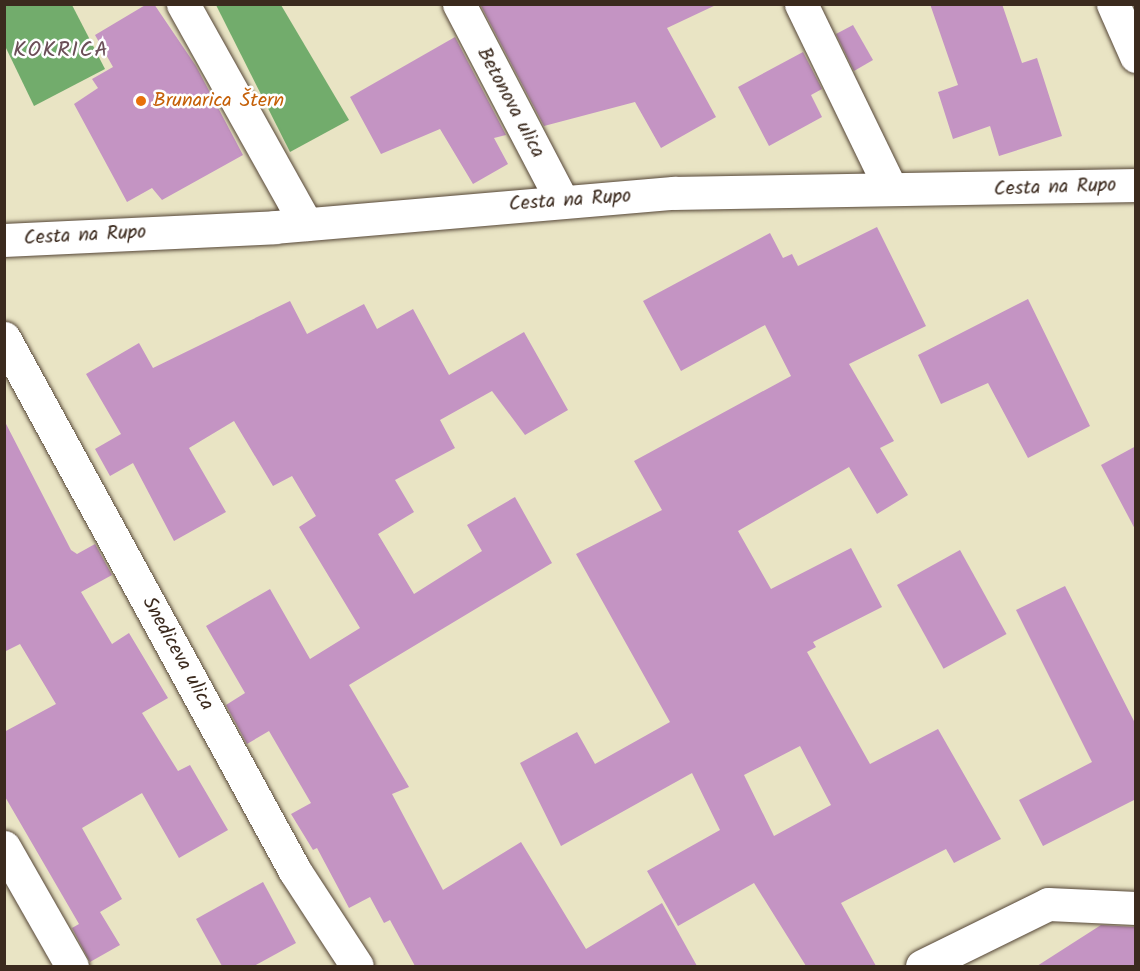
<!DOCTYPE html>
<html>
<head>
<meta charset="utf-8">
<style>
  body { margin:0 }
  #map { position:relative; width:1140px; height:971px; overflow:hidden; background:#e9e4c4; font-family:Kalam,sans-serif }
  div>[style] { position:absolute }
  .forest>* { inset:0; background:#72ac6c }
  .building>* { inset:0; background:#c494c3; transform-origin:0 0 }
  .roads { filter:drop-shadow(0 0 2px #554637) drop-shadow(0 0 2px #554637) }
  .minor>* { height:33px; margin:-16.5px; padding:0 16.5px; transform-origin:16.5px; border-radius:16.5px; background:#fff }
  .dots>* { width:16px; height:16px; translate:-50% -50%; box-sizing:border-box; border:3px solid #fff; border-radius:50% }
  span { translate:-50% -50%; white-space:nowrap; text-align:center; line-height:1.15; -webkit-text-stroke:5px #fff; paint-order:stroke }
  .food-label { font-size:20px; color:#c56008 }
  .left { translate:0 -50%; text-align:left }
  .street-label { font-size:20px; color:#3b2a1e }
  .quarter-label { font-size:22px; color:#6b4f58; letter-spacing:1.5px }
  .frame { position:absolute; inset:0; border:6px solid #3b2a1e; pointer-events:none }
</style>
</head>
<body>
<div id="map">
  <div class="forest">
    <div style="clip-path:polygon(5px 4px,72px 5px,105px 69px,34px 106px,5px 46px)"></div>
    <div style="clip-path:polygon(216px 5px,281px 5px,349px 120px,290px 152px)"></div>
  </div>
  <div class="building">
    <div style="clip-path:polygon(147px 4px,154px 4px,196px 66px,243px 155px,162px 200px,152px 188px,127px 202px,74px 104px,98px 88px,92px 79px,113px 67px,95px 35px)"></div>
    <div style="clip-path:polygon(480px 4px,718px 4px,667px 28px,716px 117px,661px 148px,635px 102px,544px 126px)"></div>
    <div style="clip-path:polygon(930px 4px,1002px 4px,1022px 63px,1037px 58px,1062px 136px,999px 156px,990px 126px,953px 139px,938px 92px,958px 85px)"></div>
    <div style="clip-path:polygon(853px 25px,873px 60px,854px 71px,836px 34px)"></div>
    <div style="clip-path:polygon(455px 37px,506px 135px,494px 138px,508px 164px,473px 184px,440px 129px,381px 154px,350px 97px)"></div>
    <div style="clip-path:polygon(803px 52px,822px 89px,811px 95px,822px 117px,769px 146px,738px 87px)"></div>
    <div style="clip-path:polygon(evenodd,877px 227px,926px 326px,849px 364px,894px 441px,880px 448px,908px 495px,877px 514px,849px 467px,738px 531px,771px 589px,851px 548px,882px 607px,813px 642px,816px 647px,807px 652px,870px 764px,938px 729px,1001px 839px,954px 863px,946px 849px,841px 903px,876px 966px,806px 966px,754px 883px,678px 926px,647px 871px,720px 830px,692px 773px,561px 846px,520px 763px,577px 732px,595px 764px,670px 722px,576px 554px,662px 510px,634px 461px,791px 376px,765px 325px,681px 371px,643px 301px,770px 233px,783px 258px,792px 254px,798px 266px,877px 227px,800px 746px,831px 805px,774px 836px,744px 775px,800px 746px)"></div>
    <div style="clip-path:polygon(1028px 299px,1090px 426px,1028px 458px,988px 383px,941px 404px,918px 355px)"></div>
    <div style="clip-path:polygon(290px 301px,307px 334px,364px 304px,377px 329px,413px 309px,449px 375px,524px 332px,568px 410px,525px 435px,492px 391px,440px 420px,455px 448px,395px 480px,414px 512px,378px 534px,414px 594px,482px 551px,467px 525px,515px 497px,552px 563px,349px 685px,409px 787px,392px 794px,443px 890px,521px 842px,586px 949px,662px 903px,697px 966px,415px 966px,390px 920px,384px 923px,370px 897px,349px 908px,317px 848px,313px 850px,291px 814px,311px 803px,269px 731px,247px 744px,226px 705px,245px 693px,206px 626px,270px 589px,310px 659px,360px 628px,299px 527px,316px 516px,292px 476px,273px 486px,234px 421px,189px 448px,226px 512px,174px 541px,133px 463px,110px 476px,95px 449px,121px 434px,86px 374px,139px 343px,153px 368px)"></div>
    <div style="clip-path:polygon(4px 420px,71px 550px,77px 554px,95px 544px,112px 575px,81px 592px,112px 644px,129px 633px,168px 698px,142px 713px,178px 771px,190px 765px,228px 830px,179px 858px,142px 793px,82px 828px,122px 899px,100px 912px,120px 945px,90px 962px,72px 928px,79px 924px,4px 795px,4px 732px,56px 704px,20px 644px,4px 652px)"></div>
    <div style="clip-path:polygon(1136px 446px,1136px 531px,1101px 465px)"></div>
    <div style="left:960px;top:550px;width:96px;height:72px;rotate:61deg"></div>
    <div style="clip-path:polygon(1065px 586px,1136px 725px,1136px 799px,1043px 846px,1019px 800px,1092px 762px,1016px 610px)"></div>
    <div style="clip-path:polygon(263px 882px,296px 943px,254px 966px,222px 966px,196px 919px)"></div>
    <div style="clip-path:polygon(1101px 925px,1136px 927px,1136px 966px,1037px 966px)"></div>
  </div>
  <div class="roads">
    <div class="minor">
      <div style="left:183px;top:4px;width:252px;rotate:60.8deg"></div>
      <div style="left:459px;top:4px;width:222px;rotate:62.4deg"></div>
      <div style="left:801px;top:4px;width:203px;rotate:64.1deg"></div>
      <div style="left:1113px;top:4px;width:57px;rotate:66.1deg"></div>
      <div style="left:4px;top:240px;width:271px;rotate:-2.7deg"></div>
      <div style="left:275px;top:227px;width:400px;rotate:-4.9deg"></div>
      <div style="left:674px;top:193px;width:462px;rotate:-1deg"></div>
      <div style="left:4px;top:338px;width:607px;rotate:61.37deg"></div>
      <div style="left:295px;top:871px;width:113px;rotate:56.9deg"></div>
      <div style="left:4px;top:847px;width:137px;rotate:60.3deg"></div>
      <div style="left:922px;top:966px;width:140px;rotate:-26.2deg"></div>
      <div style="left:1048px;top:904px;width:88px;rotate:2.6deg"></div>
    </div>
  </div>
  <div class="dots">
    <div style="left:141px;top:101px;background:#e8710a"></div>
  </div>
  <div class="food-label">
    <span class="left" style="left:153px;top:101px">Brunarica Štern</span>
  </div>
  <div class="street-label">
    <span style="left:510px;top:103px;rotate:62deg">Betonova ulica</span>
    <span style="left:1055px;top:188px;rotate:-2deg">Cesta na Rupo</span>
    <span style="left:570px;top:201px;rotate:-4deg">Cesta na Rupo</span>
    <span style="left:85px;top:236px;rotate:-3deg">Cesta na Rupo</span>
    <span style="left:177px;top:654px;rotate:61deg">Snediceva ulica</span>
  </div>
  <div class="quarter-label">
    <span style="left:61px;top:51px">KOKRICA</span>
  </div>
  <div class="frame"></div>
</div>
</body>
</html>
